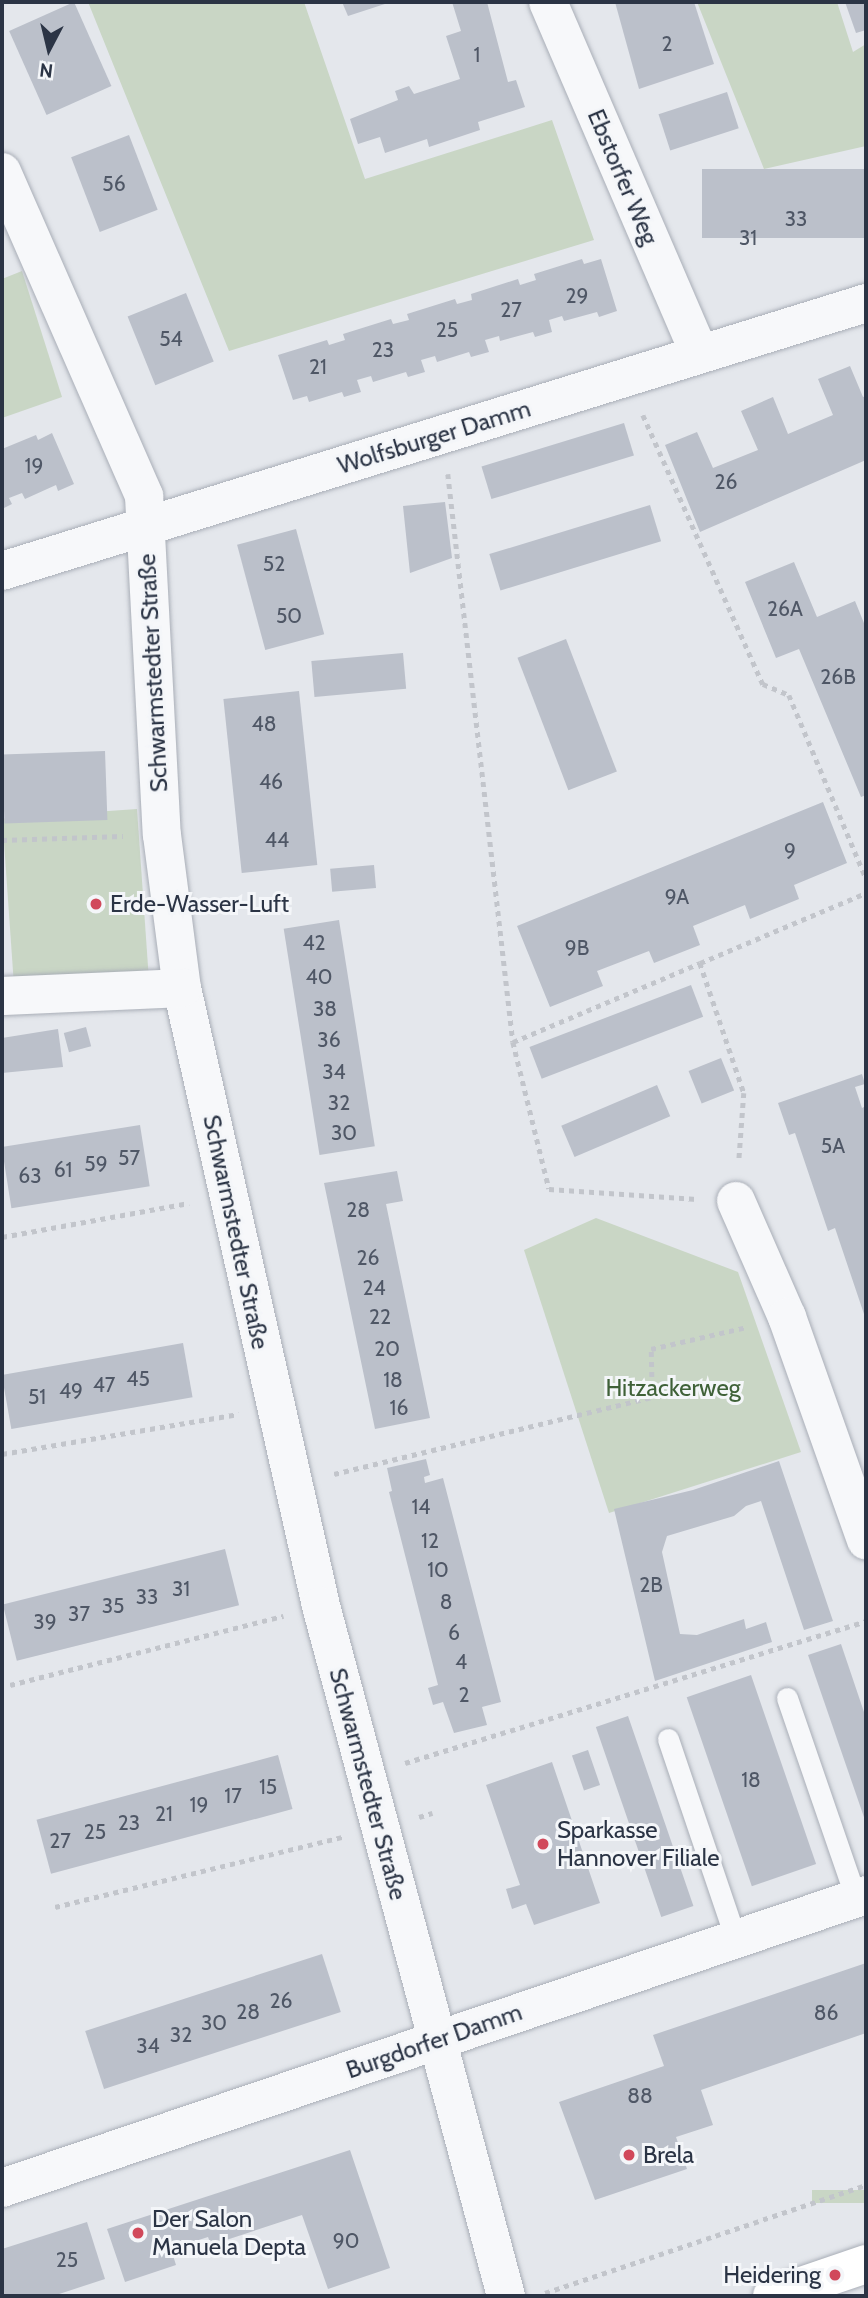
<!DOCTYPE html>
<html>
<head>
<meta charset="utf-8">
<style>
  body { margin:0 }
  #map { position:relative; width:868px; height:2298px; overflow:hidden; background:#e4e7ec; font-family:Cabin,sans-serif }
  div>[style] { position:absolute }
  .green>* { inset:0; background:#c9d6c5; transform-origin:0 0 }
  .building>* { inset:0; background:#bbc0ca; transform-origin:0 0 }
  .path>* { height:4.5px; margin-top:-2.25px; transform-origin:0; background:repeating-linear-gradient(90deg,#c2c5cb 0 5px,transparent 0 10px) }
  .roads { filter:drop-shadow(0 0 2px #a9aeb7) drop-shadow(0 0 2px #a9aeb7) }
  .lane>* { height:21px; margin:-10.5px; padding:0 10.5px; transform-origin:10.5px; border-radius:10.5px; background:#f7f8fa }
  .street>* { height:38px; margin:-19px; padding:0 19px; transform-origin:19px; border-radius:19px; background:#f7f8fa }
  .secondary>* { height:38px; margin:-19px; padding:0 19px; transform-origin:19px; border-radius:19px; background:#fff }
  .dots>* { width:19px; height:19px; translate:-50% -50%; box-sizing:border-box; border:4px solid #f4f6f9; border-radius:50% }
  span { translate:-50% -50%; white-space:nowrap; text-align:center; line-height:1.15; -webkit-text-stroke:6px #f4f6f9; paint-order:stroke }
  .number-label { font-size:21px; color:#4f5766 }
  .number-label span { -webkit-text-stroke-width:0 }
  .street-label { font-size:24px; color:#2b3445 }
  .poi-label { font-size:24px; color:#2b3445 }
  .left { translate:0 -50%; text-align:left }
  .right { translate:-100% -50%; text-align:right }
  .park-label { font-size:24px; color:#3f6138 }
  .frame { position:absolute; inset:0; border:4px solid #2b3445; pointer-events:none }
  .north { position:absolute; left:14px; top:14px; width:70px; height:70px; -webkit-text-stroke:5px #f4f6f9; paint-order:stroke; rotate:187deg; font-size:19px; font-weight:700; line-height:28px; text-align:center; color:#2b3445 }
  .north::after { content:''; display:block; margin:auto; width:24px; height:32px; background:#2b3445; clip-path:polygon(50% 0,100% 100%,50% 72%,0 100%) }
</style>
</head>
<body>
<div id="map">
  <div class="green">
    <div style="clip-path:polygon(88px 2px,304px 2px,365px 179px,552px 120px,594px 240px,229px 351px)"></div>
    <div style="clip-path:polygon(697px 2px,837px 2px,853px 52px,866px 44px,866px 146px,764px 169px)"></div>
    <div style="clip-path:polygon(22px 271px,62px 397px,2px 418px,2px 279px)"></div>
    <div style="left:137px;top:809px;width:172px;height:135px;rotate:86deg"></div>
    <div style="clip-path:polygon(596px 1218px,738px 1272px,801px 1452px,609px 1513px,524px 1250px)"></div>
    <div style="left:866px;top:2190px;width:13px;height:54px;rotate:90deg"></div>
  </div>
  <div class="building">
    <div style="left:74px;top:2px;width:92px;height:71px;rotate:66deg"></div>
    <div style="clip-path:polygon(342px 2px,391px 2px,348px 16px)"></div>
    <div style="clip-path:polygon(452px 2px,487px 2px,508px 82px,516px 80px,525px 107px,478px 122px,480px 130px,429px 147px,427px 139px,385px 153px,380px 137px,358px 144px,350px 119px,398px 100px,395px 91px,409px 86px,414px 94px,460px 79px,446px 36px,461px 31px)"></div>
    <div style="clip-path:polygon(615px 2px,694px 2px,714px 64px,639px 89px)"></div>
    <div style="clip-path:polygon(845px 2px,866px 2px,866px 30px,856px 33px)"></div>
    <div style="left:727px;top:92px;width:38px;height:72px;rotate:72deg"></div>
    <div style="left:129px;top:135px;width:80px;height:62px;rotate:69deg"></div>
    <div style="left:866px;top:169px;width:69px;height:164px;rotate:90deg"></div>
    <div style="clip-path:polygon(582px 259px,584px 264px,601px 259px,617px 311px,599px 317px,597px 312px,564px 321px,562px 316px,549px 320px,552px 332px,535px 337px,533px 332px,500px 341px,499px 336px,485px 340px,489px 352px,471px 357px,469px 352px,437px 362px,435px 356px,421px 360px,425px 372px,408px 377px,406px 372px,373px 382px,371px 376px,357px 380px,361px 392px,344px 397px,342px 392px,309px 402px,307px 396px,293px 400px,278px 355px,327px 340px,329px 345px,345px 340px,343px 334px,391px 319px,393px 324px,409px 320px,407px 314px,455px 299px,457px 304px,472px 300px,471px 294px,518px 279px,520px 285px,536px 280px,534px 274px)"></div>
    <div style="left:186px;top:293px;width:74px;height:63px;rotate:68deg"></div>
    <div style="clip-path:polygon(850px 366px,863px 397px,866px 396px,866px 460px,700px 532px,665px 445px,697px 432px,713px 468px,758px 450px,741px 411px,773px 397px,788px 434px,833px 415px,818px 379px)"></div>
    <div style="left:624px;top:423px;width:34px;height:149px;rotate:73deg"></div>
    <div style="clip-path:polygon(52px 433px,74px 484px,58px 491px,56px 485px,25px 499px,22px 493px,9px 498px,12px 504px,2px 509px,2px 449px,36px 435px,38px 440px)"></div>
    <div style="clip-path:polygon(445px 502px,452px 558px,410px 573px,403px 506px)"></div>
    <div style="left:650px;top:505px;width:38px;height:168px;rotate:73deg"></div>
    <div style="left:296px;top:529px;width:109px;height:61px;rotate:75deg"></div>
    <div style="clip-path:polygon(794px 562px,817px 617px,855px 601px,866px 628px,866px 795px,861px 797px,799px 649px,776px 658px,745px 582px)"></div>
    <div style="left:566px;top:639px;width:142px;height:52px;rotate:69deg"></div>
    <div style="left:403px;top:653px;width:36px;height:92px;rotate:85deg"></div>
    <div style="left:299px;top:691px;width:175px;height:76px;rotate:84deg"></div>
    <div style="left:105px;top:751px;width:69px;height:103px;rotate:88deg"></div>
    <div style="clip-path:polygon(823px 802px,847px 863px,794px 885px,799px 899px,750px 919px,745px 905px,693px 926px,700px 945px,654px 963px,649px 951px,597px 971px,603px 986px,550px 1007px,517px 926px)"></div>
    <div style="left:374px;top:865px;width:23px;height:44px;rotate:85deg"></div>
    <div style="left:339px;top:920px;width:229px;height:56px;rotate:81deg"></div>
    <div style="left:691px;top:985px;width:34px;height:173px;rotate:69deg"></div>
    <div style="left:86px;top:1027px;width:20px;height:23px;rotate:75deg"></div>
    <div style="clip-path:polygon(58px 1029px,63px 1067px,2px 1073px,2px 1038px)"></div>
    <div style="left:721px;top:1058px;width:35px;height:35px;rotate:68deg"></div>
    <div style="clip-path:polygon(862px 1074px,865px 1084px,855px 1087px,862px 1108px,866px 1106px,866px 1320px,835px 1228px,828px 1231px,795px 1133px,789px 1135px,778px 1103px)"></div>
    <div style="left:657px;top:1085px;width:34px;height:104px;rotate:67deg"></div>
    <div style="left:140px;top:1125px;width:62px;height:140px;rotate:81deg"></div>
    <div style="clip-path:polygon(397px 1171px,403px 1201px,386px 1204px,430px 1418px,375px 1429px,324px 1183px)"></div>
    <div style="left:183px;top:1343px;width:55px;height:184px;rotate:80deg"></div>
    <div style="clip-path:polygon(426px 1459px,430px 1475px,424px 1477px,425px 1483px,443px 1478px,501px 1702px,482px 1707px,487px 1725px,454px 1733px,443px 1702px,433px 1705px,428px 1688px,438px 1685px,389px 1492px,392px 1491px,387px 1468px)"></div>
    <div style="clip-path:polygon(779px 1461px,833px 1621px,804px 1630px,761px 1501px,746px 1506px,734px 1516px,667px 1536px,662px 1552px,680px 1634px,697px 1635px,744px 1619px,746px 1629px,766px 1622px,772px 1642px,655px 1681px,614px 1509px,693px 1490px)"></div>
    <div style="left:225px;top:1549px;width:58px;height:229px;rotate:76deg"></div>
    <div style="clip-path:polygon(841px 1644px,866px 1718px,866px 1823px,808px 1655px)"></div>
    <div style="left:751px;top:1675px;width:200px;height:68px;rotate:71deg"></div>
    <div style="left:628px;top:1716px;width:201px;height:34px;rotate:71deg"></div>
    <div style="left:588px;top:1750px;width:37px;height:17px;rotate:71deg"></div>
    <div style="left:278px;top:1755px;width:56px;height:250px;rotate:75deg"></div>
    <div style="clip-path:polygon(552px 1762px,600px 1903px,534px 1925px,526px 1904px,512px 1909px,506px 1889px,520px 1885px,486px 1785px)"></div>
    <div style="left:322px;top:1954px;width:61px;height:249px;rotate:72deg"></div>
    <div style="clip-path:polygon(866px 1963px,866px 2033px,701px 2090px,713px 2125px,676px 2137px,687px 2169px,595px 2200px,559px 2102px,664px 2066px,653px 2035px)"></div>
    <div style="clip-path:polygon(350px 2150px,390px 2268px,328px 2289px,302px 2215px,211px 2245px,208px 2237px,171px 2249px,176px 2265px,125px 2282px,107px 2229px)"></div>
    <div style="clip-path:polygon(87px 2222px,105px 2279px,53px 2296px,2px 2296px,2px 2249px)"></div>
  </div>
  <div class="path">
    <div style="left:643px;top:415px;width:295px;rotate:66deg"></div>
    <div style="left:763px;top:684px;width:28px;rotate:23deg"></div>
    <div style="left:789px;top:695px;width:199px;rotate:67.2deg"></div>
    <div style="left:448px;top:474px;width:572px;rotate:83.47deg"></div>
    <div style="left:513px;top:1042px;width:203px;rotate:-22.9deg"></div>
    <div style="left:700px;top:963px;width:137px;rotate:71.3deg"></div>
    <div style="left:744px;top:1093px;width:68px;rotate:94.2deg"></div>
    <div style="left:2px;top:840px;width:121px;rotate:-1.9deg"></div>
    <div style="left:700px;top:963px;width:180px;rotate:-22.9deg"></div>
    <div style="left:513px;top:1042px;width:151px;rotate:76.2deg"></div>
    <div style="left:549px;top:1189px;width:148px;rotate:3.9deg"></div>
    <div style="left:2px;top:1237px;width:190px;rotate:-10.3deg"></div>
    <div style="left:2px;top:1454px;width:240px;rotate:-9.6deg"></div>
    <div style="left:334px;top:1474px;width:327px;rotate:-13.6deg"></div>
    <div style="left:652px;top:1397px;width:48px;rotate:-91.2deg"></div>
    <div style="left:651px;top:1349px;width:98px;rotate:-12.9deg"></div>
    <div style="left:10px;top:1685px;width:282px;rotate:-14.2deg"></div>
    <div style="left:405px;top:1763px;width:482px;rotate:-17.1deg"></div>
    <div style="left:419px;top:1817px;width:14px;rotate:-17deg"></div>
    <div style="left:55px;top:1907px;width:296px;rotate:-13.7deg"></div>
    <div style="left:545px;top:2293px;width:339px;rotate:-18.6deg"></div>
  </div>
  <div class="roads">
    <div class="lane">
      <div style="left:787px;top:1698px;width:212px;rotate:71deg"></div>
      <div style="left:668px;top:1739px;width:209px;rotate:71.3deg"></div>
    </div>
    <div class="street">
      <div style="left:548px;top:2px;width:381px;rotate:66.7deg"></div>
      <div style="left:2px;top:172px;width:354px;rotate:66.3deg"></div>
      <div style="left:144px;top:496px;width:339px;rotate:87deg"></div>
      <div style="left:162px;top:835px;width:154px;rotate:82.6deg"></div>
      <div style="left:182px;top:988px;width:633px;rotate:77.32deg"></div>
      <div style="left:321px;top:1606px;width:714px;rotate:74.99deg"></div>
      <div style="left:2px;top:571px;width:905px;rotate:-17.23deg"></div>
      <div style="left:2px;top:996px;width:180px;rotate:-2.5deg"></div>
      <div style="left:736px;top:1201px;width:127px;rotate:66.3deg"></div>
      <div style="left:787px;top:1317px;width:237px;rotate:70.5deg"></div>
      <div style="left:2px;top:2188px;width:912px;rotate:-18.73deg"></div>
    </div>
    <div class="secondary">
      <div style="left:772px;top:2296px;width:99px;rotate:-18.8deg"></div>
    </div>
  </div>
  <div class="dots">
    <div style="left:96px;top:904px;background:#d1495b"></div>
    <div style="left:543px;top:1844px;background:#d1495b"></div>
    <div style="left:629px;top:2155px;background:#d1495b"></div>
    <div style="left:138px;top:2233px;background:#d1495b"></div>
    <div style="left:835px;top:2275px;background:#d1495b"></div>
  </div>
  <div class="number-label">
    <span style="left:667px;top:44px">2</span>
    <span style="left:477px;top:55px">1</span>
    <span style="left:114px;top:184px">56</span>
    <span style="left:796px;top:219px">33</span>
    <span style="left:748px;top:238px">31</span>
    <span style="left:577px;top:296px">29</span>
    <span style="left:511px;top:310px">27</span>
    <span style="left:447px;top:330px">25</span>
    <span style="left:171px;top:339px">54</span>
    <span style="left:383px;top:350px">23</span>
    <span style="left:318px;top:367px">21</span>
    <span style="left:34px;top:466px">19</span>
    <span style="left:726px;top:482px">26</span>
    <span style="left:274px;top:564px">52</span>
    <span style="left:785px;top:609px">26A</span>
    <span style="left:289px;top:616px">50</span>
    <span style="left:838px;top:677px">26B</span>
    <span style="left:264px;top:724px">48</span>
    <span style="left:271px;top:782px">46</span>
    <span style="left:277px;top:840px">44</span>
    <span style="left:790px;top:851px">9</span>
    <span style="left:677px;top:897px">9A</span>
    <span style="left:314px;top:943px">42</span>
    <span style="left:577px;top:948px">9B</span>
    <span style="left:319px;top:977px">40</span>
    <span style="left:325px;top:1009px">38</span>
    <span style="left:329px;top:1040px">36</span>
    <span style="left:334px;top:1072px">34</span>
    <span style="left:339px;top:1103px">32</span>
    <span style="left:344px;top:1133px">30</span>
    <span style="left:833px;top:1146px">5A</span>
    <span style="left:129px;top:1158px">57</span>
    <span style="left:96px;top:1164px">59</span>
    <span style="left:63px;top:1170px">61</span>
    <span style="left:30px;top:1176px">63</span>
    <span style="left:358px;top:1210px">28</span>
    <span style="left:368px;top:1258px">26</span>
    <span style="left:374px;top:1288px">24</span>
    <span style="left:380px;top:1317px">22</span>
    <span style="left:387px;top:1349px">20</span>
    <span style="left:138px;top:1379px">45</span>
    <span style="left:393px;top:1380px">18</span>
    <span style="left:104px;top:1385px">47</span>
    <span style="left:71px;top:1391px">49</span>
    <span style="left:37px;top:1397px">51</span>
    <span style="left:399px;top:1408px">16</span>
    <span style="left:421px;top:1507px">14</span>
    <span style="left:430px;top:1541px">12</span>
    <span style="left:438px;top:1570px">10</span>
    <span style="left:651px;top:1585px">2B</span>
    <span style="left:181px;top:1589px">31</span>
    <span style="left:147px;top:1597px">33</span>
    <span style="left:446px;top:1602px">8</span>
    <span style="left:113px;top:1606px">35</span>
    <span style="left:79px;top:1614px">37</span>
    <span style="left:45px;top:1622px">39</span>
    <span style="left:454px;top:1633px">6</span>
    <span style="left:461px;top:1662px">4</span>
    <span style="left:464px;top:1695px">2</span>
    <span style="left:751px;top:1780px">18</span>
    <span style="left:268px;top:1787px">15</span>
    <span style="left:233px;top:1796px">17</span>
    <span style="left:199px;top:1805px">19</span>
    <span style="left:164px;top:1814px">21</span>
    <span style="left:129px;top:1823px">23</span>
    <span style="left:95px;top:1832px">25</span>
    <span style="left:60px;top:1841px">27</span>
    <span style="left:281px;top:2001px">26</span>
    <span style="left:248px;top:2012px">28</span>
    <span style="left:826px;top:2013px">86</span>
    <span style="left:214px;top:2023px">30</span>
    <span style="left:181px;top:2035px">32</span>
    <span style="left:148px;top:2046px">34</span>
    <span style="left:640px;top:2096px">88</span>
    <span style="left:346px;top:2241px">90</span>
    <span style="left:67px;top:2260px">25</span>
  </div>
  <div class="street-label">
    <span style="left:623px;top:177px;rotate:67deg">Ebstorfer Weg</span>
    <span style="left:434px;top:437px;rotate:-17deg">Wolfsburger Damm</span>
    <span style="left:153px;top:673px;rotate:-93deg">Schwarmstedter Straße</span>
    <span style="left:236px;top:1232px;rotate:78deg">Schwarmstedter Straße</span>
    <span style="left:368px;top:1784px;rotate:75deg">Schwarmstedter Straße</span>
    <span style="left:434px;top:2041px;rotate:-19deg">Burgdorfer Damm</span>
  </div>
  <div class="poi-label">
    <span class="left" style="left:110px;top:904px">Erde-Wasser-Luft</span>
    <span class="left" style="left:557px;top:1844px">Sparkasse<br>Hannover Filiale</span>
    <span class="left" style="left:643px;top:2155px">Brela</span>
    <span class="left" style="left:152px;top:2233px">Der Salon<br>Manuela Depta</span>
    <span class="right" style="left:821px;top:2275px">Heidering</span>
  </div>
  <div class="park-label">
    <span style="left:673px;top:1388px">Hitzackerweg</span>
  </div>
  <div class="frame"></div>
  <div class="north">N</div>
</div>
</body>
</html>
